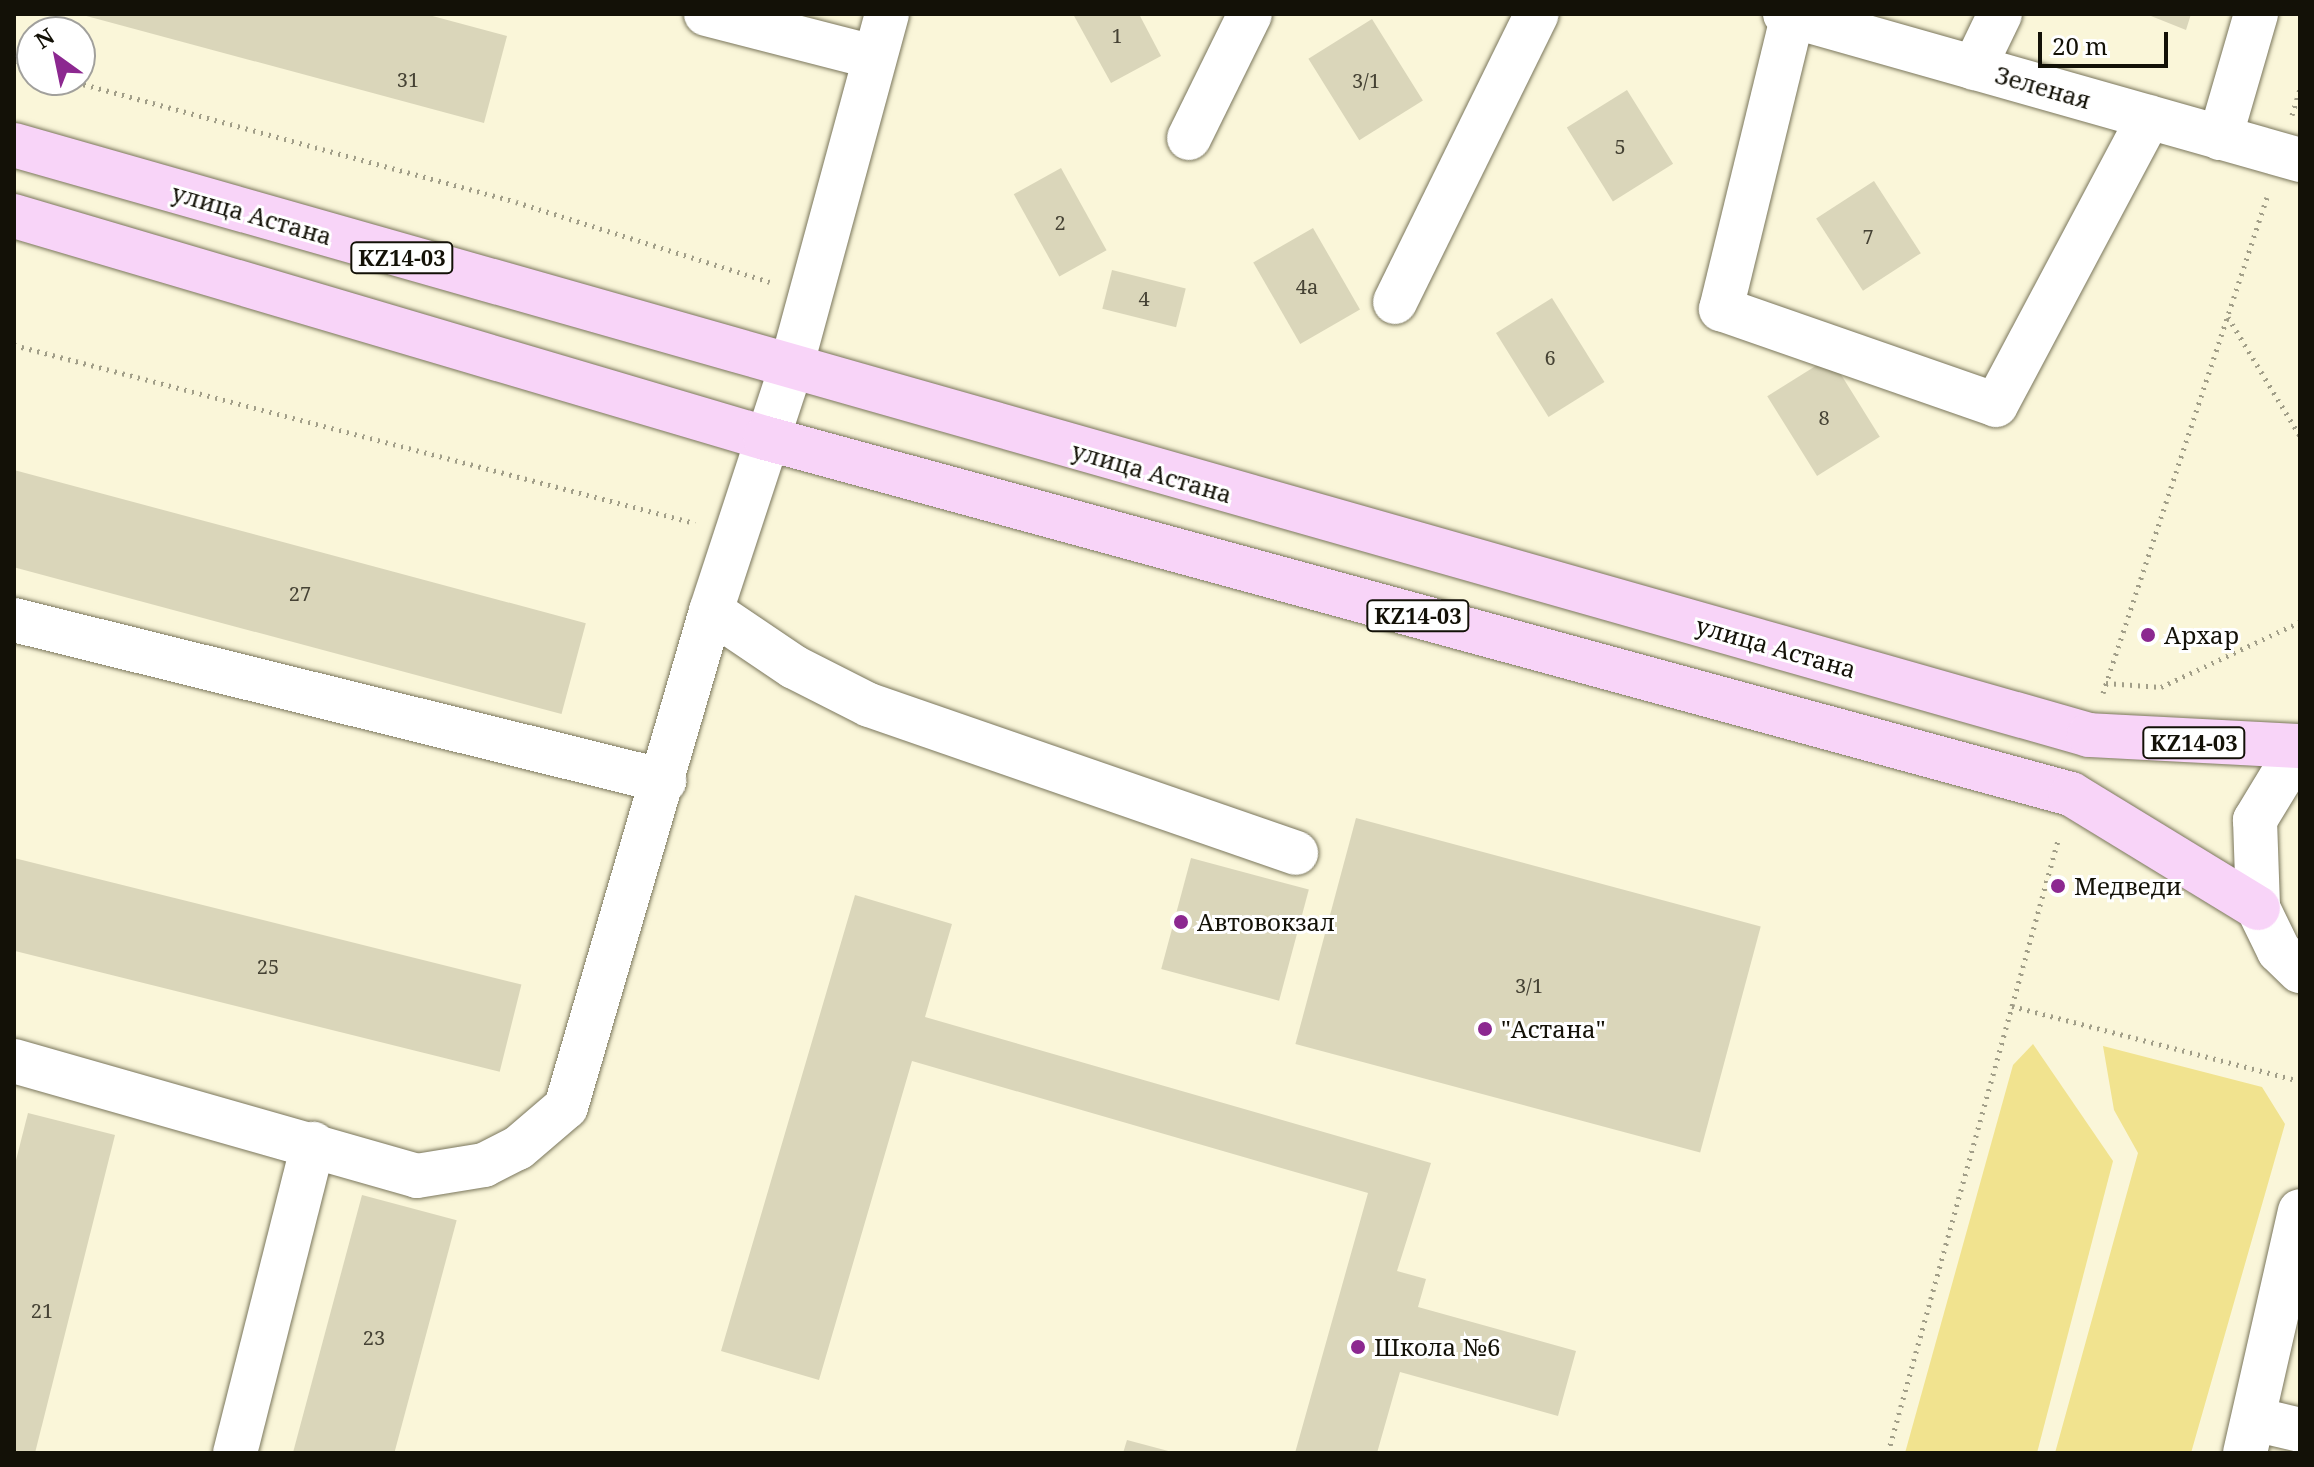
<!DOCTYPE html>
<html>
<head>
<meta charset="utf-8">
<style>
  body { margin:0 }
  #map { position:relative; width:2314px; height:1467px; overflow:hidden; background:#faf6d9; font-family:"Noto Serif",serif }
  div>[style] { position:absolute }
  .green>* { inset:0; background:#f1e38f }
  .building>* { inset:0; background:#dad6ba; transform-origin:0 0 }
  .path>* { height:5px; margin-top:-2.5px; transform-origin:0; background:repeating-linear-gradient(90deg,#a19e88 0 2px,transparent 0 8px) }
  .roads { filter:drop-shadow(0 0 2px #7a765c) drop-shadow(0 0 2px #7a765c) }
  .minor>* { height:44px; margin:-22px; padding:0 22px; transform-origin:22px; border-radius:22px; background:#fff }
  .major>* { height:44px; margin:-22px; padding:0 22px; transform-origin:22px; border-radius:22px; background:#f8d4f8 }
  .dots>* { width:22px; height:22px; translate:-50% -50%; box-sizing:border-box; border:4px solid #fff; border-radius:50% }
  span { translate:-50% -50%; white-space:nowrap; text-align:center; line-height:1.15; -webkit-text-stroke:6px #fff; paint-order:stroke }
  .number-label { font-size:20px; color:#454234 }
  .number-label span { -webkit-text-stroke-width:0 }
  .shield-label span { padding:2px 6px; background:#fff; border:2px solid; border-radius:6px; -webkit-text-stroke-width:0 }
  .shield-label { font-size:22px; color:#131107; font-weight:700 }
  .street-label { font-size:24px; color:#131107 }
  .poi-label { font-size:24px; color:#131107 }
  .left { translate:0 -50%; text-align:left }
  .frame { position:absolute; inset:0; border:16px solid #131107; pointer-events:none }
  .north { position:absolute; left:16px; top:16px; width:80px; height:80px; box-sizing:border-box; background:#fff; border:2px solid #a1a09c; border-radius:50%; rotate:327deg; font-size:22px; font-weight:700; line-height:32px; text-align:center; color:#131107 }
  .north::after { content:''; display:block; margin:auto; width:28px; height:36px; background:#8c2890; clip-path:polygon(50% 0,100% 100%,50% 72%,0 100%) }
  .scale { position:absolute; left:2038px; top:32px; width:130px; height:36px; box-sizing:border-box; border:4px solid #131107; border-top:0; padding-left:10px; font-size:24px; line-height:28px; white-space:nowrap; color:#131107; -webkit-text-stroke:6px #fff; paint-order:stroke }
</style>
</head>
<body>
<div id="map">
  <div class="green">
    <div style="clip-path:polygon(2033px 1044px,2113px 1161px,2037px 1453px,1905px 1453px,2013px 1065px)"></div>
    <div style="clip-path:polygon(2103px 1046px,2262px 1087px,2285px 1124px,2191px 1453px,2055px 1453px,2138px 1153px,2114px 1110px)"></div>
  </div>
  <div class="building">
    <div style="clip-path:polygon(79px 14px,425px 14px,507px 36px,484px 123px)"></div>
    <div style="clip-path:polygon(1073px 14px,1139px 14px,1161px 56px,1111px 83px)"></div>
    <div style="clip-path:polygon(2146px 14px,2191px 14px,2186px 30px)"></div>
    <div style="left:1372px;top:19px;width:96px;height:75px;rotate:58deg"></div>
    <div style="left:1627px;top:90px;width:87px;height:71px;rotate:58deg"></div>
    <div style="left:1061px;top:168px;width:94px;height:54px;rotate:61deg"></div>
    <div style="left:1874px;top:181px;width:86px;height:69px;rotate:57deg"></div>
    <div style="left:1313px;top:228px;width:94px;height:69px;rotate:60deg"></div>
    <div style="left:1112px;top:270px;width:76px;height:40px;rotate:14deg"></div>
    <div style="left:1552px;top:298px;width:99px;height:66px;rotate:58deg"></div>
    <div style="left:1830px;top:357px;width:94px;height:74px;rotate:58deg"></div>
    <div style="left:14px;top:470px;width:592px;height:94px;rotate:15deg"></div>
    <div style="left:1356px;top:818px;width:419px;height:234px;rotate:15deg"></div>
    <div style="left:14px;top:858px;width:523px;height:90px;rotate:14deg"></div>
    <div style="left:1191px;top:858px;width:122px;height:115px;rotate:15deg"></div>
    <div style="clip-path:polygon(855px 895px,952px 924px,925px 1017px,1431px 1163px,1397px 1271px,1426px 1279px,1418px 1307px,1576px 1351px,1558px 1416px,1400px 1372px,1377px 1453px,1295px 1453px,1368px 1193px,912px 1061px,819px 1380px,721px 1351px)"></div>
    <div style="clip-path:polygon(28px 1113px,115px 1135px,35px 1453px,14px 1453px,14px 1168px)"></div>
    <div style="left:362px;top:1195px;width:98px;height:267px;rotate:15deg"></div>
    <div style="clip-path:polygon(1127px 1440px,1172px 1452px,1172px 1453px,1123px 1453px)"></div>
  </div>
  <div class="path">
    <div style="left:14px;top:65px;width:19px;rotate:16deg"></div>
    <div style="left:68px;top:80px;width:464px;rotate:15.2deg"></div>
    <div style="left:516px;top:202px;width:266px;rotate:17.5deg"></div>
    <div style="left:2292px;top:115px;width:27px;rotate:-73deg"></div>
    <div style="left:2228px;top:317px;width:139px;rotate:58.8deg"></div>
    <div style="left:14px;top:345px;width:704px;rotate:14.65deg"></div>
    <div style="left:2106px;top:683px;width:55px;rotate:4.2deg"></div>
    <div style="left:2161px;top:687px;width:153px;rotate:-25.1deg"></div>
    <div style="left:2103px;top:693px;width:522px;rotate:-71.7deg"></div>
    <div style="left:2012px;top:1006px;width:298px;rotate:14.6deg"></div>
    <div style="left:1888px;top:1453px;width:639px;rotate:-74.49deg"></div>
  </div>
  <div class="roads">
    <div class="minor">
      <div style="left:706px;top:14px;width:172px;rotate:14.4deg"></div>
      <div style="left:1785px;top:14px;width:535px;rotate:15.83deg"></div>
      <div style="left:1793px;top:14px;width:304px;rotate:103.7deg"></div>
      <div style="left:1721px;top:309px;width:291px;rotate:19.2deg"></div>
      <div style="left:1996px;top:405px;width:326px;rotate:-62deg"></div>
      <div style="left:1974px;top:68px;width:60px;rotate:-64.3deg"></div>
      <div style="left:1189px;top:138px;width:138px;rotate:-63.8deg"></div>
      <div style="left:2220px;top:138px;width:129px;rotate:-73.8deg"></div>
      <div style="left:1395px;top:302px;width:321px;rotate:-63.8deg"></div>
      <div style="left:711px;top:611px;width:100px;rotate:34deg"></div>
      <div style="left:794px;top:667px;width:84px;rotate:26.9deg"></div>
      <div style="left:869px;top:705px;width:452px;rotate:19.1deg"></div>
      <div style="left:14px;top:620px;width:670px;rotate:13.91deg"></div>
      <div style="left:2300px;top:746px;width:87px;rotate:121.3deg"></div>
      <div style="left:2255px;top:820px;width:88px;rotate:88deg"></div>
      <div style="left:2258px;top:908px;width:48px;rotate:64deg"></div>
      <div style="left:2279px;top:951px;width:29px;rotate:44deg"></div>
      <div style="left:14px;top:1061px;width:419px;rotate:15.9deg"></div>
      <div style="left:417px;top:1176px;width:68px;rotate:-9.3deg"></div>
      <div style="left:484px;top:1165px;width:38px;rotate:-27deg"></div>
      <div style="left:518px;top:1148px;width:63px;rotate:-40.5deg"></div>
      <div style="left:566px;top:1107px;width:517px;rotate:-73.7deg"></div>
      <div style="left:711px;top:611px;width:253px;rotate:-71.8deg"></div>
      <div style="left:790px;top:371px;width:370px;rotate:-74.8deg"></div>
      <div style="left:2254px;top:1419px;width:47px;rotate:13.4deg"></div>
      <div style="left:235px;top:1453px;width:319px;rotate:-75.8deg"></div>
      <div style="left:2245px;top:1453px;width:248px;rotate:-77.2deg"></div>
    </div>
    <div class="major">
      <div style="left:14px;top:145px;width:2157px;rotate:15.87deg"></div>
      <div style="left:2089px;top:735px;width:211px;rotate:3deg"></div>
      <div style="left:14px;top:216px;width:783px;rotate:16.47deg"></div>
      <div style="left:765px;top:438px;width:1354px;rotate:15.25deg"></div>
      <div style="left:2071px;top:794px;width:219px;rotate:31.4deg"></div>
    </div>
  </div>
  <div class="dots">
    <div style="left:2148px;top:635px;background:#8c2890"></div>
    <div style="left:2058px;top:886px;background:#8c2890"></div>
    <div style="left:1181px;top:922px;background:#8c2890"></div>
    <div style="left:1485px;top:1029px;background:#8c2890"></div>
    <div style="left:1358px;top:1347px;background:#8c2890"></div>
  </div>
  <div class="number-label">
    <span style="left:1117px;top:35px">1</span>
    <span style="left:408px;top:79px">31</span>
    <span style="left:1366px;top:80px">3/1</span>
    <span style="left:1620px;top:146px">5</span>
    <span style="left:1060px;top:222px">2</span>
    <span style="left:1868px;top:236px">7</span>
    <span style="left:1307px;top:286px">4а</span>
    <span style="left:1144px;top:298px">4</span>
    <span style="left:1550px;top:357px">6</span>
    <span style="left:1824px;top:417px">8</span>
    <span style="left:300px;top:593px">27</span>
    <span style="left:268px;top:966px">25</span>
    <span style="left:1529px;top:985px">3/1</span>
    <span style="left:42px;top:1310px">21</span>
    <span style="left:374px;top:1337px">23</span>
  </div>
  <div class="shield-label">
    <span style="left:402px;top:258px">KZ14-03</span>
    <span style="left:1418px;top:616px">KZ14-03</span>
    <span style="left:2194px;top:743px">KZ14-03</span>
  </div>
  <div class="street-label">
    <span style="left:2043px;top:87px;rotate:16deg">Зеленая</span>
    <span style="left:252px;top:214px;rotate:16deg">улица Астана</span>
    <span style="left:1152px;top:472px;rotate:16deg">улица Астана</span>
    <span style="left:1776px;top:647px;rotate:16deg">улица Астана</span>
  </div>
  <div class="poi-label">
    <span class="left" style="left:2164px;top:635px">Архар</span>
    <span class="left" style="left:2074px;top:886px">Медведи</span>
    <span class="left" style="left:1197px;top:922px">Автовокзал</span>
    <span class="left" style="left:1501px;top:1029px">"Астана"</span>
    <span class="left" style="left:1374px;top:1347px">Школа №6</span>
  </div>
  <div class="frame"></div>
  <div class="north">N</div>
  <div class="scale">20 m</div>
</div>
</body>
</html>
